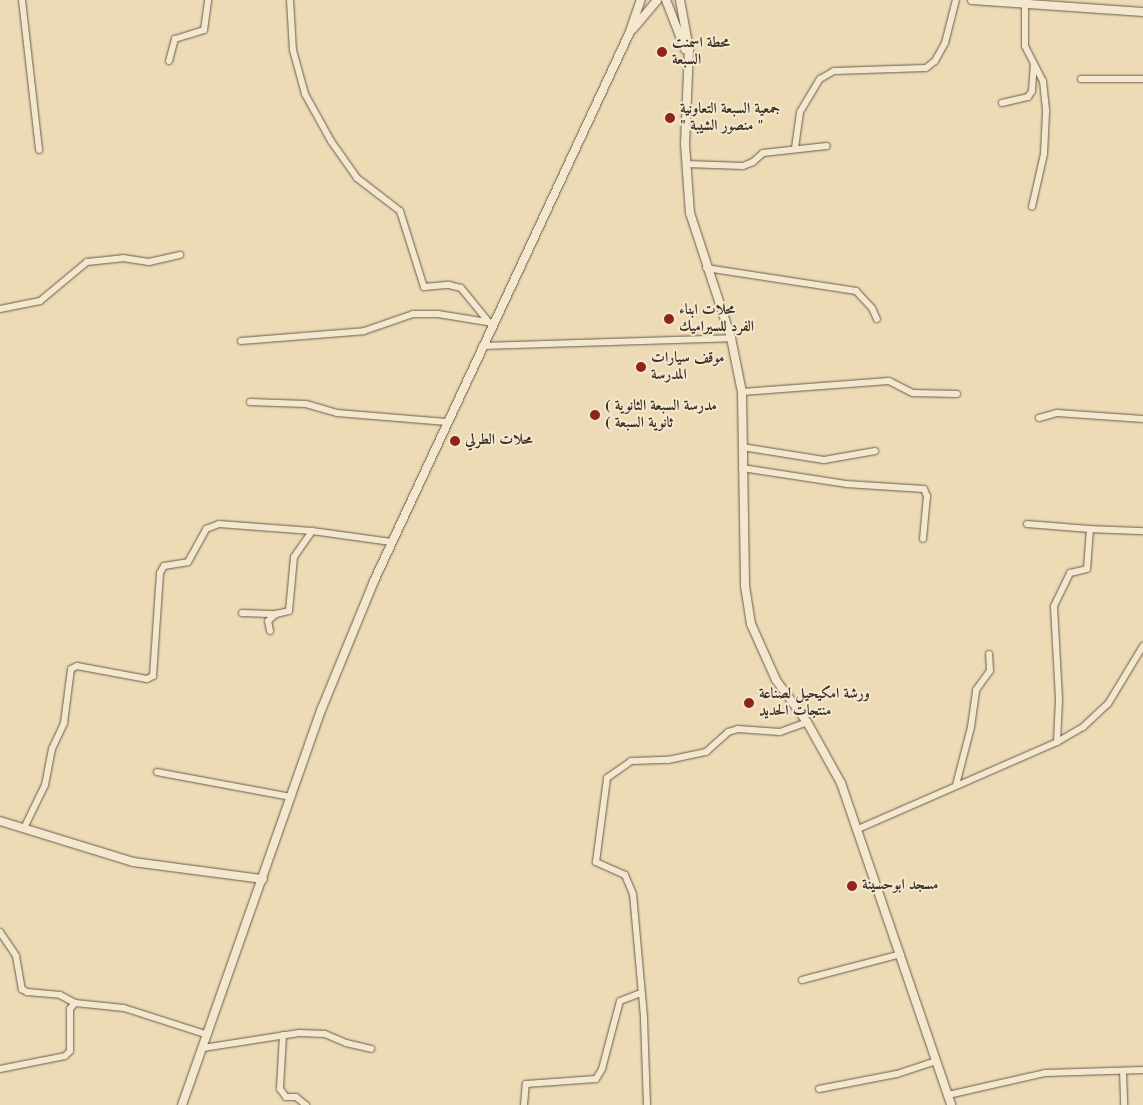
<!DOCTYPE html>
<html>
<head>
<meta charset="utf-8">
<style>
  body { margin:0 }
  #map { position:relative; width:1143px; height:1105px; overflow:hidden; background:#eddbb5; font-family:"Old Standard TT",Amiri,serif }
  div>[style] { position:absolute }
  .roads { filter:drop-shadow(0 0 1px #685c49) drop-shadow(0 0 1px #685c49) }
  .minor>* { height:6px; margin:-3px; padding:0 3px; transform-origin:3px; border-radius:3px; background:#f3e8cf }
  .tertiary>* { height:8px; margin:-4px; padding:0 4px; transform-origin:4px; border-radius:4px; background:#f3e8cf }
  .dots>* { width:14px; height:14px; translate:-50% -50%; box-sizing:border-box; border:2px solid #f3e8cf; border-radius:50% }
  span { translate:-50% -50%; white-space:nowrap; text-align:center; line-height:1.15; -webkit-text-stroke:4px #f3e8cf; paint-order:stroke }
  .poi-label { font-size:15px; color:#3b3125; font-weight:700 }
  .left { translate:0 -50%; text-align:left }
</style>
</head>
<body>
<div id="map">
  <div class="roads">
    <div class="minor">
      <div style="left:22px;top:0;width:151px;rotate:83.5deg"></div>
      <div style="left:290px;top:0;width:50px;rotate:86.6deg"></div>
      <div style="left:293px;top:50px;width:46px;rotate:74.7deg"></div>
      <div style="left:305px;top:94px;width:54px;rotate:61deg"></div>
      <div style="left:331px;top:141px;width:45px;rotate:54.9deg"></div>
      <div style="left:357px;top:178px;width:54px;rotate:37.5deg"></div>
      <div style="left:400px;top:211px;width:80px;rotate:72.5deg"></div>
      <div style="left:424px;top:287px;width:25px;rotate:-5deg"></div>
      <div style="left:449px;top:285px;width:12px;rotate:14deg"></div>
      <div style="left:461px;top:288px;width:49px;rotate:50.8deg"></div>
      <div style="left:1025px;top:3px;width:43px;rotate:90deg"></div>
      <div style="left:1025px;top:46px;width:39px;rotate:63deg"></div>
      <div style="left:1043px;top:81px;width:31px;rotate:84deg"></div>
      <div style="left:1046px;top:112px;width:42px;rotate:92.7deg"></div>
      <div style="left:1044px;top:154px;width:54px;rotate:102.8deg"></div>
      <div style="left:169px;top:61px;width:23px;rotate:-75deg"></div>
      <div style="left:175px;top:39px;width:30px;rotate:-17deg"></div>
      <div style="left:204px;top:30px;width:30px;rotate:-82deg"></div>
      <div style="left:1081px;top:79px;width:62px"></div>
      <div style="left:1002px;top:103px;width:27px;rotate:-13deg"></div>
      <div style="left:1028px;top:97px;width:7px;rotate:-56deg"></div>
      <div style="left:1032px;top:91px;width:27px;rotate:-86deg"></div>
      <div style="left:795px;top:148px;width:36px;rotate:-82deg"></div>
      <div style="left:800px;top:112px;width:39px;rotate:-59deg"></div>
      <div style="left:820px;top:79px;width:16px;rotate:-30deg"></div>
      <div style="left:834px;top:71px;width:92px;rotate:-1.9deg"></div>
      <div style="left:926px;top:68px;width:11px;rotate:-38deg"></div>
      <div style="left:935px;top:61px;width:21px;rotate:-61deg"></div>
      <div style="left:945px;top:43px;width:44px;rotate:-75.7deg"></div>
      <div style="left:686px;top:164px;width:57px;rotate:2deg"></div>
      <div style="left:743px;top:166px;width:11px;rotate:-22deg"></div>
      <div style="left:753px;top:162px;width:13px;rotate:-42deg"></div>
      <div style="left:763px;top:153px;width:64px;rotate:-6.2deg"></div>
      <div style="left:706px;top:268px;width:152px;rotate:8.7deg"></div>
      <div style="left:856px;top:291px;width:23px;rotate:47deg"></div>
      <div style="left:872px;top:308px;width:12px;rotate:66deg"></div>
      <div style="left:0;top:309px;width:41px;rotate:-11.3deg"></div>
      <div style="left:40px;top:301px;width:61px;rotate:-39.7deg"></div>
      <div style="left:87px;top:262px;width:36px;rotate:-6deg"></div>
      <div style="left:123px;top:258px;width:26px;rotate:9deg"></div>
      <div style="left:149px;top:262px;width:32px;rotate:-13deg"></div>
      <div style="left:241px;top:341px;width:123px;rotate:-4.6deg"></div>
      <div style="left:364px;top:331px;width:52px;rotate:-19.1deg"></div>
      <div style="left:413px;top:314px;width:25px"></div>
      <div style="left:438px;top:314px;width:50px;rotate:9.3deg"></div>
      <div style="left:482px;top:346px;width:249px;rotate:-1.8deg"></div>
      <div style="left:742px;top:392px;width:147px;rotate:-4.3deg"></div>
      <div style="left:889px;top:381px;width:27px;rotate:27deg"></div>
      <div style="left:913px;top:393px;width:44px;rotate:1.3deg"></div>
      <div style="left:250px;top:402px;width:56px;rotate:2deg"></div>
      <div style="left:306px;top:404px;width:32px;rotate:16deg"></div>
      <div style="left:337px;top:413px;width:110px;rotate:4.7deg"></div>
      <div style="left:1039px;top:418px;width:19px;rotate:-16deg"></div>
      <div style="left:1057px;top:413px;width:86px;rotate:4deg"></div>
      <div style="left:742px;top:447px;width:83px;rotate:9deg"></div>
      <div style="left:824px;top:460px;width:52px;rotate:-10deg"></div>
      <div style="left:742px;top:468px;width:105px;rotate:8.7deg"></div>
      <div style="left:846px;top:484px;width:78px;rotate:3.7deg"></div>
      <div style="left:924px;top:489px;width:8px;rotate:67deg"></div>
      <div style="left:927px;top:496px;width:43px;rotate:95.3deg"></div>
      <div style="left:1027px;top:524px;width:63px;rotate:4.5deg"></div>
      <div style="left:242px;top:613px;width:34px;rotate:2deg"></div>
      <div style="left:270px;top:631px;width:10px;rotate:-101deg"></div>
      <div style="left:268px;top:621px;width:11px;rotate:-41deg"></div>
      <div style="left:276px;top:614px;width:13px;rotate:-13deg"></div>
      <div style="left:289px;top:611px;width:54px;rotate:-84.7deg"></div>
      <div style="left:294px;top:557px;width:32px;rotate:-55deg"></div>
      <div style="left:1057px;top:742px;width:43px;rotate:-87.3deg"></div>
      <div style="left:1059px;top:699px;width:93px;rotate:-93.1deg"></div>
      <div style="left:1054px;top:606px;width:37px;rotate:-64deg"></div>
      <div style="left:1070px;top:573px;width:17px;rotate:-13deg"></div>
      <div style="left:1087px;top:569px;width:40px;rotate:-85.7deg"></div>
      <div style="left:1090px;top:529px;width:53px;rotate:2.2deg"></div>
      <div style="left:157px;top:772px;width:136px;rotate:10.6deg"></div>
      <div style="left:956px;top:785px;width:60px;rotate:-75.5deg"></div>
      <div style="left:971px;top:727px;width:37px;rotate:-82deg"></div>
      <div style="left:976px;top:690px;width:24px;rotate:-54deg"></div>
      <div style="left:990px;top:671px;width:17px;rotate:-93deg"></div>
      <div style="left:25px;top:826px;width:46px;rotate:-64deg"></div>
      <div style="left:45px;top:785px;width:37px;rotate:-79deg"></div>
      <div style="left:52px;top:749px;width:29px;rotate:-65deg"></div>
      <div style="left:64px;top:723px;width:54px;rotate:-82.6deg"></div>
      <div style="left:71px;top:669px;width:7px;rotate:-27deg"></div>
      <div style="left:77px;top:666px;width:71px;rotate:10.5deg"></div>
      <div style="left:147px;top:679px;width:7px;rotate:-27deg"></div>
      <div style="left:153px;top:676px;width:103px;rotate:-86.1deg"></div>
      <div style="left:160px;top:573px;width:8px;rotate:-60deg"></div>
      <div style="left:164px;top:566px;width:24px;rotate:-9deg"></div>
      <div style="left:188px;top:562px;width:38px;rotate:-61deg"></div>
      <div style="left:206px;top:529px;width:14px;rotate:-21deg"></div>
      <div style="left:219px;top:524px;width:93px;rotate:4.3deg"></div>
      <div style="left:312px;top:531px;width:80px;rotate:7.9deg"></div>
      <div style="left:858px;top:829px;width:217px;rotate:-23.6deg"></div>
      <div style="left:1057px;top:742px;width:30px;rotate:-30deg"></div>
      <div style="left:1083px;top:727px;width:34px;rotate:-43deg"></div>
      <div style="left:1108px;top:704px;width:68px;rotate:-58.9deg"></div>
      <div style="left:0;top:932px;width:29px;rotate:56deg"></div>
      <div style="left:16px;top:956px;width:34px;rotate:80deg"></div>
      <div style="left:22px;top:989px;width:6px;rotate:31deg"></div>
      <div style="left:27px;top:992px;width:33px;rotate:5deg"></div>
      <div style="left:60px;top:995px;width:17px;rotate:28deg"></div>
      <div style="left:802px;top:980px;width:102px;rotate:-14.7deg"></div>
      <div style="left:283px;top:1035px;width:54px;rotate:93.2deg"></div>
      <div style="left:280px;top:1089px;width:10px;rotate:53deg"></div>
      <div style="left:286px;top:1097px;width:10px"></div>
      <div style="left:296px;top:1097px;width:13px;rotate:39deg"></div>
      <div style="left:203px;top:1048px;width:97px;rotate:-8.9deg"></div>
      <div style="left:299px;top:1033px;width:26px;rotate:2deg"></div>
      <div style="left:325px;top:1034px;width:23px;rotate:23deg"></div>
      <div style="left:346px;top:1043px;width:26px;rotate:13deg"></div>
      <div style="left:0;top:1069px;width:66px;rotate:-11.3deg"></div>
      <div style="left:65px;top:1056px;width:7px;rotate:-45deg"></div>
      <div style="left:70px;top:1051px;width:42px;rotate:-90deg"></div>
      <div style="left:70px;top:1009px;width:8px;rotate:-50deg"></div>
      <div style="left:75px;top:1003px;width:49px;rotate:5.8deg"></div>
      <div style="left:124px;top:1008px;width:88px;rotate:17.8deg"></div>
      <div style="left:1123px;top:1071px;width:34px;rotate:88deg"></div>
      <div style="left:819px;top:1089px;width:79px;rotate:-10.9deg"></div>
      <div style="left:897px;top:1074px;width:41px;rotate:-18.4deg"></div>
      <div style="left:948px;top:1095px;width:99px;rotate:-12.8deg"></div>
      <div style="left:1045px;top:1073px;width:98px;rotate:-1.8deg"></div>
      <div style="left:524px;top:1105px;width:21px;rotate:-85deg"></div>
      <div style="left:526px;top:1084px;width:70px;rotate:-4.1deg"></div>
      <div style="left:596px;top:1079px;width:12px;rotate:-59deg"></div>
      <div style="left:602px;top:1069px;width:70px;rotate:-75.2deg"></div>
      <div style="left:620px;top:1001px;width:22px;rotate:-21deg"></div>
      <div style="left:647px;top:1105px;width:88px;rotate:-92deg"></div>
      <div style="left:644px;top:1017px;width:123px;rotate:-95.1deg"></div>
      <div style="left:633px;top:894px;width:21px;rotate:-113deg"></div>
      <div style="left:625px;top:875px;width:32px;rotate:-156deg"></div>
      <div style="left:596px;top:862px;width:85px;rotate:-82.5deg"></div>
      <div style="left:607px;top:778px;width:29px;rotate:-35deg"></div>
      <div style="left:631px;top:761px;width:37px;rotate:-2deg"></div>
      <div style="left:668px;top:760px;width:39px;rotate:-12deg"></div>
      <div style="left:706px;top:752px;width:30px;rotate:-42deg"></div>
      <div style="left:728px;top:732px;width:10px;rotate:-17deg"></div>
      <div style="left:738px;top:729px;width:42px;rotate:4.1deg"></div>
      <div style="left:780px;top:732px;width:29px;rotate:-20deg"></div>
    </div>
    <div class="tertiary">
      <div style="left:666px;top:0;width:53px;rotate:68.8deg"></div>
      <div style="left:680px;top:0;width:50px;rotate:79.6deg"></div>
      <div style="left:689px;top:49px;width:95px;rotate:92.4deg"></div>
      <div style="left:685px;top:144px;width:69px;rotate:85.9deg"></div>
      <div style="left:690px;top:213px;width:132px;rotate:71.8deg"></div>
      <div style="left:731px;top:338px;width:55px;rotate:78.5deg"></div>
      <div style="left:742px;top:392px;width:194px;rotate:89.1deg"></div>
      <div style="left:745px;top:586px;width:38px;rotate:81deg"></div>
      <div style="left:751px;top:624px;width:61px;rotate:65.9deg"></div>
      <div style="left:776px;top:680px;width:52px;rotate:53.6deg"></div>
      <div style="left:807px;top:722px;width:70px;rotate:60.9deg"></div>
      <div style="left:841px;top:783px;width:340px;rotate:71.1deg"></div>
      <div style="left:972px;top:0;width:171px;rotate:4deg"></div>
      <div style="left:633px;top:29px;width:38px;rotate:-50deg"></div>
      <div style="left:0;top:821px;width:139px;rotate:17.1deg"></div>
      <div style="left:133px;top:862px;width:131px;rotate:7.5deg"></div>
      <div style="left:182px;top:1105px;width:421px;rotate:-70.6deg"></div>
      <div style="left:322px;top:708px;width:137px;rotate:-67.7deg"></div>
      <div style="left:374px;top:581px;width:604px;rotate:-65.01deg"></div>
      <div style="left:629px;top:34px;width:36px;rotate:-71deg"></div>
    </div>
  </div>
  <div class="dots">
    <div style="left:662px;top:52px;background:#8f2418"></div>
    <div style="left:670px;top:118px;background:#8f2418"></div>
    <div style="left:669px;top:319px;background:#8f2418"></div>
    <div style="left:641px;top:367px;background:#8f2418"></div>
    <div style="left:595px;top:415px;background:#8f2418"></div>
    <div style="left:455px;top:441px;background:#8f2418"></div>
    <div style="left:749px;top:703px;background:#8f2418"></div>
    <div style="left:852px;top:886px;background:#8f2418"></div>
  </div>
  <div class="poi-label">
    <span class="left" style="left:672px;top:52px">محطة اسمنت<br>السبعة</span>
    <span class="left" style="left:680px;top:118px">جمعية السبعة التعاونية<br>" منصور الشيبة "</span>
    <span class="left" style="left:679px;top:319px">محلات ابناء<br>الفرد للسيراميك</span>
    <span class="left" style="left:651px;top:367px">موقف سيارات<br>المدرسة</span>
    <span class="left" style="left:605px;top:415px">( مدرسة السبعة الثانوية<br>( ثانوية السبعة</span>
    <span class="left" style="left:465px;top:441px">محلات الطرلي</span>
    <span class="left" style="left:759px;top:703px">ورشة امكيحيل لصناعة<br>منتجات الحديد</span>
    <span class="left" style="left:862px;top:886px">مسجد ابوحسينة</span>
  </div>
</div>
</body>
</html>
